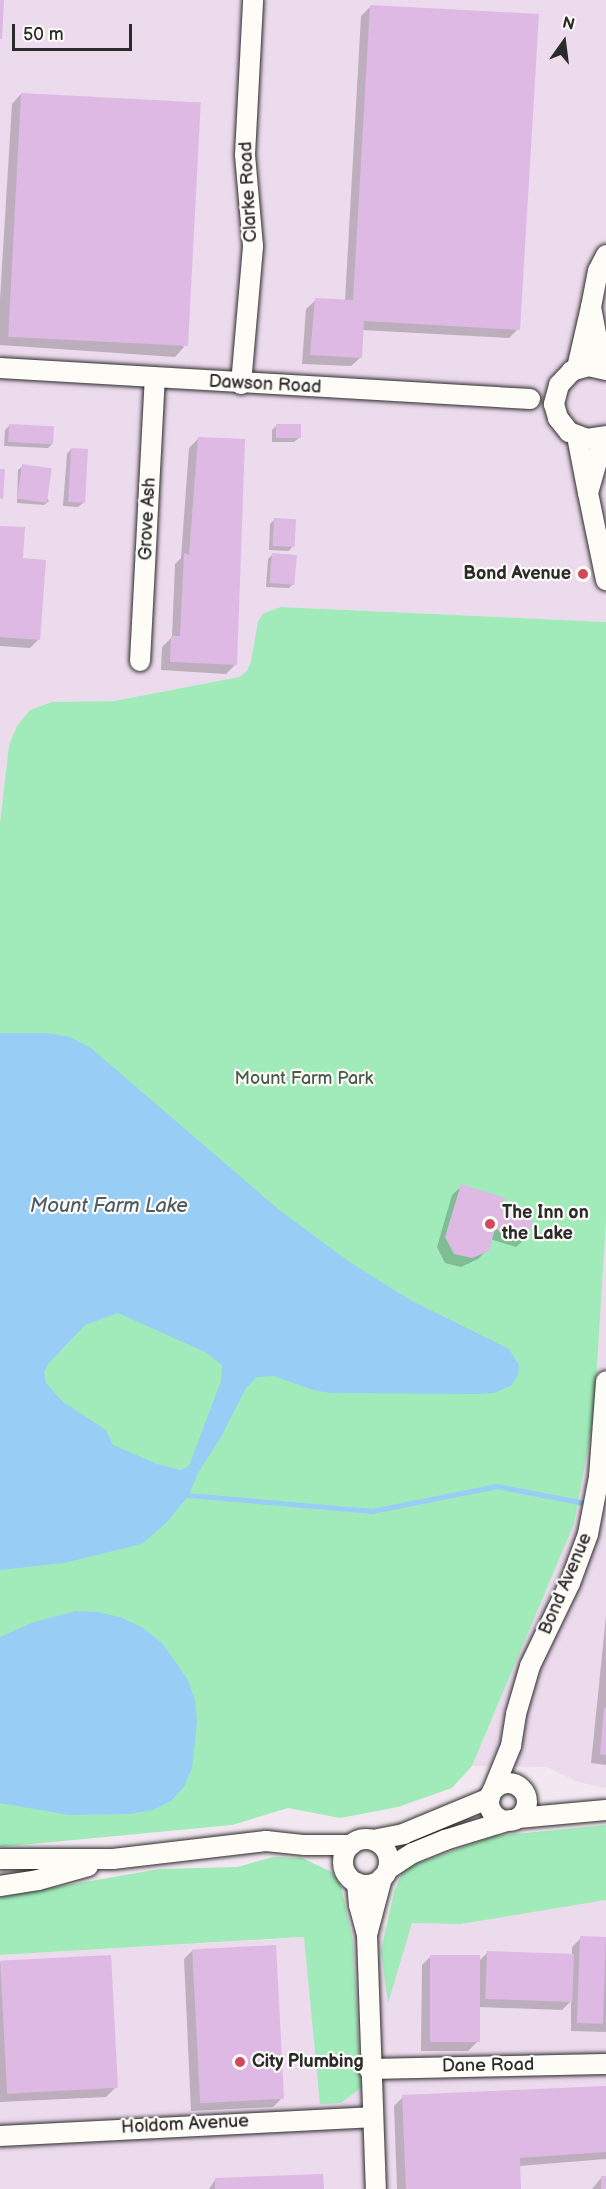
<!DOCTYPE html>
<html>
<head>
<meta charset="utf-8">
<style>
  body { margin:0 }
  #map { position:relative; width:606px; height:2189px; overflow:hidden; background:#f3e8f1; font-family:"Balsamiq Sans",sans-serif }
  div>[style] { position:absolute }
  .built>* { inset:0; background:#ecdaed }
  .green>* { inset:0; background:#a1ebba }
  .water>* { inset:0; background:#98cdf6 }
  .shadow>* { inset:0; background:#0003 }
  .stream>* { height:4.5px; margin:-2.25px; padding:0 2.25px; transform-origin:2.25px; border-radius:2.25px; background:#98cdf6 }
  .building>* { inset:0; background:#ddb9e4; transform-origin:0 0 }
  .roads { filter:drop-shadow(0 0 2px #2b2b2b) drop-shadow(0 0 2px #2b2b2b) }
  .minor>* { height:20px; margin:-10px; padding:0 10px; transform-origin:10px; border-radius:10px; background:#fdfcf7 }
  .minor>.ring { margin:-10px; padding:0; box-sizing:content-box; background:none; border:20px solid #fdfcf7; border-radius:50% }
  .dots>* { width:16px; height:16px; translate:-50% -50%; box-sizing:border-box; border:3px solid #fdfcf7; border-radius:50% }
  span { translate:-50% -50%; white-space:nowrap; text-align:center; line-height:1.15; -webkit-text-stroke:4.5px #fdfcf7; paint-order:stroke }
  .street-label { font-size:18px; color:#2b2b2b }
  .poi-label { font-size:18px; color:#2b2b2b; font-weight:700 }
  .right { translate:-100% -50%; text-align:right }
  .left { translate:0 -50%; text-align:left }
  .park-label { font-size:18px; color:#485b4f }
  .water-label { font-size:20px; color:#4c5c68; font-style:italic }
  .north { position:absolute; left:534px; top:12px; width:60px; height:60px; -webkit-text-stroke:4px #fdfcf7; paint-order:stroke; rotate:14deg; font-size:16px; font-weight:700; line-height:24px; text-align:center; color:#2b2b2b }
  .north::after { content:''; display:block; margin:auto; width:21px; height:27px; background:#2b2b2b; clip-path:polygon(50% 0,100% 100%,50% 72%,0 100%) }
  .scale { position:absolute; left:12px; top:24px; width:120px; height:27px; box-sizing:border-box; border:3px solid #2b2b2b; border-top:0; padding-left:8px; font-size:18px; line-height:21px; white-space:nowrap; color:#2b2b2b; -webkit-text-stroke:4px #fdfcf7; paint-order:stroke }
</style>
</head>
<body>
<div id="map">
  <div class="built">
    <div style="clip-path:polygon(0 0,606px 0,606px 622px,281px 607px,258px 621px,251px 661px,247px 671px,239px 677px,114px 701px,52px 702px,9px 745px,0 823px)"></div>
    <div style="clip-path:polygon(606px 1222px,606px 1788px,578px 1782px,547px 1767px,472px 1766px,574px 1524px,594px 1415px)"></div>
    <div style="clip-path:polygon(606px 1900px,606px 2189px,0 2189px,0 1955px,297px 1938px,412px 1923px,461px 1924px)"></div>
  </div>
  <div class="green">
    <div style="clip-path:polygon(281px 607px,606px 622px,606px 1222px,594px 1415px,574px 1524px,472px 1766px,452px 1788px,398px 1807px,340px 1818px,288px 1808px,232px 1825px,0 1847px,0 823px,9px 745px,17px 726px,30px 710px,52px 702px,114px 701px,239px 677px,247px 671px,251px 661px,258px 621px,264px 613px)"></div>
    <div style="clip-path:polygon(606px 1825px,606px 1900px,461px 1924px,412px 1923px,388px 2003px,381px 1951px,394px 1892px,404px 1868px,495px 1836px)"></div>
    <div style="clip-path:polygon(273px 1857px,302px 1858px,332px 1872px,341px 1886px,353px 1941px,361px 2088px,341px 2103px,320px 2104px,304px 1937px,0 1955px,0 1897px,159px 1869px,237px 1867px)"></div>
  </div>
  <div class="water">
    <div style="clip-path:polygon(evenodd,0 1033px,46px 1033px,70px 1037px,91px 1048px,278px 1209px,351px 1263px,412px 1301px,509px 1349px,519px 1365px,518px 1375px,512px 1385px,494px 1393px,480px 1394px,331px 1393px,313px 1390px,274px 1376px,257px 1377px,246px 1388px,221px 1437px,198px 1473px,189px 1495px,167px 1522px,142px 1544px,64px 1563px,0 1570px,0 1033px,118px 1313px,205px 1352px,222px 1365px,221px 1381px,192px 1458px,189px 1466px,181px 1470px,157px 1464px,113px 1445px,106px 1430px,63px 1402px,46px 1383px,44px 1373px,48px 1364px,85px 1325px,118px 1313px)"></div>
    <div style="clip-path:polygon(76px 1611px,97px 1612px,120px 1617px,143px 1628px,163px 1644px,188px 1680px,195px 1700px,197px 1722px,192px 1768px,184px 1787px,171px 1801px,153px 1810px,129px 1814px,69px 1815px,0 1803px,0 1637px,34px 1622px)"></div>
  </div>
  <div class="shadow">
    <div style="clip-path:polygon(371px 6px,518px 329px,509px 338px,362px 330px,361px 357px,351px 366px,302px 364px,306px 309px,316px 300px,345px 301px,361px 16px)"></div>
    <div style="clip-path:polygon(21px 94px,184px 347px,175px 357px,0 345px,0 299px,12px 104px)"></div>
    <div style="clip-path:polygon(277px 425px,299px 438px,294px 442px,272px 442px,272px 430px)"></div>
    <div style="clip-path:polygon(9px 426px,52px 444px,48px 448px,4px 446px,5px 430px)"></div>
    <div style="clip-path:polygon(198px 439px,235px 665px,226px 674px,161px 670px,162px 647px,172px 637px,175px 564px,181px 558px,189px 448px)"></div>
    <div style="clip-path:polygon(71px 449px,83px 503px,78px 507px,63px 506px,67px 454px)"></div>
    <div style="clip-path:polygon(23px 466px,49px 501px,44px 505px,17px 503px,18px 470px)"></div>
    <div style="clip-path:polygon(275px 519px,293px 546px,289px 551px,269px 550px,270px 524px)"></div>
    <div style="clip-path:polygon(0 528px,22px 559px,39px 639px,30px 648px,0 646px)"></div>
    <div style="clip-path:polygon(272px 555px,293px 584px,289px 588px,266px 587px,268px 559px)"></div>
    <div style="clip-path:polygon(462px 1186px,499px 1211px,526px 1238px,516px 1247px,490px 1239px,487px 1250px,478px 1259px,461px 1267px,445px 1263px,437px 1247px,452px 1195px)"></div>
    <div style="clip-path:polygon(606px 1616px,606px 1765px,591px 1763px)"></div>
    <div style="clip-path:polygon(581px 1938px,606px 1938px,606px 2032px,571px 2031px,571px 2001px,562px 2010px,478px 2007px,477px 2042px,468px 2051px,421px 2051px,422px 1965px,431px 1956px,478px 1962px,488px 1952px,572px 1955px,572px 1947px)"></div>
    <div style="clip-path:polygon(193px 1950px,282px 2098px,273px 2107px,191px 2111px,184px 1959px)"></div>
    <div style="clip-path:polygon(0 1962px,115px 2088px,106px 2097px,0 2102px)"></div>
    <div style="clip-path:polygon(606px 2087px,606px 2159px,519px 2166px,520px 2189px,397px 2189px,394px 2106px,403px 2097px)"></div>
    <div style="clip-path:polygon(601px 2178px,606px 2178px,606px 2189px,592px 2189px)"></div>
    <div style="clip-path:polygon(215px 2180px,323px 2189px,209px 2189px)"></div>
  </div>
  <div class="stream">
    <div style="left:189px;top:1495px;width:184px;rotate:5deg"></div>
    <div style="left:372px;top:1511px;width:127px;rotate:-11.3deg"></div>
    <div style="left:497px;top:1486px;width:95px;rotate:11deg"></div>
  </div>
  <div class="building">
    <div style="clip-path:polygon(0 0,4px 0,2px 39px,0 39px)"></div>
    <div style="clip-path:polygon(370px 5px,539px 14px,520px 330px,364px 321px,362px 358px,310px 355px,315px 298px,353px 300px)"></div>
    <div style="left:21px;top:93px;width:180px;height:244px;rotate:3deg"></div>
    <div style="left:9px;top:424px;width:45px;height:18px;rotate:3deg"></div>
    <div style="left:276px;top:424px;width:25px;height:14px"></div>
    <div style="clip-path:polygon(198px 437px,245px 439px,237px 665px,170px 662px,171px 636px,180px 636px,184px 553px,189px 555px)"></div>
    <div style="left:71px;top:448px;width:17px;height:54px;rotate:3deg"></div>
    <div style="left:22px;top:464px;width:30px;height:35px;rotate:8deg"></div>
    <div style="clip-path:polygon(0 469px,5px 469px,3px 499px,0 498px)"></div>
    <div style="left:274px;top:518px;width:22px;height:28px;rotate:3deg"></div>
    <div style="clip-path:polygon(0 526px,25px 527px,23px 558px,46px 560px,40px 640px,0 637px)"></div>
    <div style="left:272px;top:553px;width:25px;height:30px;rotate:5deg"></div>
    <div style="clip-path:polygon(461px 1184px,505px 1198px,501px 1210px,533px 1219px,527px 1239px,495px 1229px,489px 1251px,472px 1258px,454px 1254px,445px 1237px)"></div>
    <div style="clip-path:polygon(604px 1708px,606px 1708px,606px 1755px,600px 1754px)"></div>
    <div style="left:580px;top:1936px;width:26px;height:87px;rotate:2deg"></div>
    <div style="left:276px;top:1945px;width:154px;height:84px;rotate:87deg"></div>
    <div style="left:487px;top:1951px;width:87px;height:48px;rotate:2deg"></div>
    <div style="left:111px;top:1955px;width:133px;height:111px;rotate:87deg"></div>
    <div style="left:430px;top:1955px;width:50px;height:87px"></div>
    <div style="clip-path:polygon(606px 2086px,606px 2152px,520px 2158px,521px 2189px,406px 2189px,402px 2095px)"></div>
    <div style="clip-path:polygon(323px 2174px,324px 2189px,215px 2189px,215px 2178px)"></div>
    <div style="left:601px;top:2176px;width:5px;height:13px"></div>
  </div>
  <div class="roads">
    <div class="minor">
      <div style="left:591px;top:307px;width:37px;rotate:-79deg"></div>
      <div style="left:598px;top:271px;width:18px;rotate:-63deg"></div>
      <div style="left:0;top:368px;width:531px;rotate:3.35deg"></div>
      <div style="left:577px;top:368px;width:63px;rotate:-77.1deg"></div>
      <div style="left:591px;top:307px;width:48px;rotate:79.2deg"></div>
      <div style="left:600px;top:354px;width:12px;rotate:59deg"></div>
      <div style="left:606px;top:370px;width:17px;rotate:-167deg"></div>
      <div style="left:589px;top:366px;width:18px;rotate:164deg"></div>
      <div style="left:572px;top:371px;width:19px;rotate:133deg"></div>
      <div style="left:559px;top:385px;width:20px;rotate:105deg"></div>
      <div style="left:554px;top:404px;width:15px;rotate:74deg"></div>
      <div style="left:558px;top:418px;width:18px;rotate:52deg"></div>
      <div style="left:569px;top:432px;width:19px;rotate:21deg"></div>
      <div style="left:587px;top:439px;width:19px;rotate:-9deg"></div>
      <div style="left:241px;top:384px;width:139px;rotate:-85deg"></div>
      <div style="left:253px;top:246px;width:91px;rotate:-95deg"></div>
      <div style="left:245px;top:155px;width:155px;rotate:-87deg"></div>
      <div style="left:577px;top:436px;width:58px;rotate:79.1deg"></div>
      <div style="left:588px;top:493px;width:44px;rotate:-74.1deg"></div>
      <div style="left:600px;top:451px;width:10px;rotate:-53deg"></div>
      <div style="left:588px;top:493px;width:89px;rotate:78.3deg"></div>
      <div style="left:140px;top:661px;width:283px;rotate:-87deg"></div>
      <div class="ring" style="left:489px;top:1783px;width:18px;height:18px"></div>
      <div style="left:493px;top:1790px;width:48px;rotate:-67.8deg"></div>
      <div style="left:511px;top:1746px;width:32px;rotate:-81deg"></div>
      <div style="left:516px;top:1714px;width:50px;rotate:-73.7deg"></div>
      <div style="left:530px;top:1666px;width:92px;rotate:-64.3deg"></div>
      <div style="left:570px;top:1583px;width:52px;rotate:-69.8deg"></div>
      <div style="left:588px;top:1534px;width:58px;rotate:-79.1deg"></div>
      <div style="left:599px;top:1477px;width:96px;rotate:-85.8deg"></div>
      <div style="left:518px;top:1818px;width:88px;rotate:-5.2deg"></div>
      <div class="ring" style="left:343px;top:1839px;width:26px;height:26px"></div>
      <div style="left:373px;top:1840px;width:31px;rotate:-11deg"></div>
      <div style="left:403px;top:1834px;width:94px;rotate:-22.5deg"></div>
      <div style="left:0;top:1859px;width:113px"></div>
      <div style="left:113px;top:1859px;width:154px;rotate:-6.7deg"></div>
      <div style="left:266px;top:1841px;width:39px;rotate:6deg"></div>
      <div style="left:305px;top:1845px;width:46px"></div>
      <div style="left:388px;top:1869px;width:30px;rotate:-33deg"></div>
      <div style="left:413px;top:1853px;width:35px;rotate:-22deg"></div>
      <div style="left:445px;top:1840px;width:68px;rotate:-17.1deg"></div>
      <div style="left:357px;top:1883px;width:22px;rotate:85deg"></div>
      <div style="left:359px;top:1905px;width:31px;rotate:75deg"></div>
      <div style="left:367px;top:1935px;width:59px;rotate:-75.3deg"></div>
      <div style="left:0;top:1886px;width:38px;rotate:-9deg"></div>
      <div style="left:38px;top:1880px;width:52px;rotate:-15.6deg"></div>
      <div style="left:367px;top:1935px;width:254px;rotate:88deg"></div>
      <div style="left:369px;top:2069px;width:237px;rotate:-1.2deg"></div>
      <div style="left:0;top:2136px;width:371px;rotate:-2.9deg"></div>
    </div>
  </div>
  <div class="dots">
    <div style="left:583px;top:574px;background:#d1495b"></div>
    <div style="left:490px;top:1224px;background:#d1495b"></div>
    <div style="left:240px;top:2062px;background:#d1495b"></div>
  </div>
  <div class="street-label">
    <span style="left:249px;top:192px;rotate:-93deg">Clarke Road</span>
    <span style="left:265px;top:385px;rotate:3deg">Dawson Road</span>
    <span style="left:148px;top:519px;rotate:-87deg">Grove Ash</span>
    <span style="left:566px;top:1584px;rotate:-67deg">Bond Avenue</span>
    <span style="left:488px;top:2066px;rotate:-1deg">Dane Road</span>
    <span style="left:185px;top:2125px;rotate:-3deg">Holdom Avenue</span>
  </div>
  <div class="poi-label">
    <span class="right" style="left:571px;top:574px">Bond Avenue</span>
    <span class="left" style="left:502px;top:1224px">The Inn on<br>the Lake</span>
    <span class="left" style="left:252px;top:2062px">City Plumbing</span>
  </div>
  <div class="park-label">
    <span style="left:304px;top:1079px">Mount Farm Park</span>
  </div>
  <div class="water-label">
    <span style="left:109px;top:1206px">Mount Farm Lake</span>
  </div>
  <div class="north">N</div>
  <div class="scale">50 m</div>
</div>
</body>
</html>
